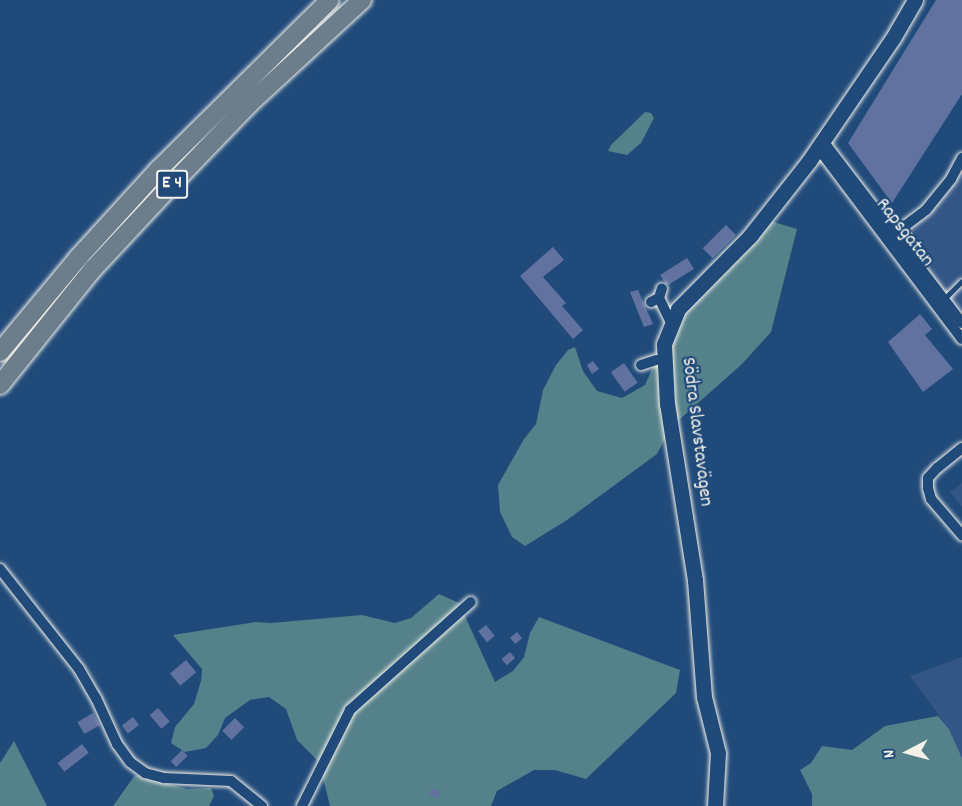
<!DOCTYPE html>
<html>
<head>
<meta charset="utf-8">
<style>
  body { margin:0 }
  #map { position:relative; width:962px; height:806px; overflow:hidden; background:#1f4a7a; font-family:Dekko,sans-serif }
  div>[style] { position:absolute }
  .built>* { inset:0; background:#335686 }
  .green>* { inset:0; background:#54818a }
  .building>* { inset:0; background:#6172a1; transform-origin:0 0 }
  .path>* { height:1.5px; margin-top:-0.75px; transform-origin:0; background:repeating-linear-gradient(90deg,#f4f1e8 0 6px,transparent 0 10.5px) }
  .roads { filter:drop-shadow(0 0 2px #f4f1e8) drop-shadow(0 0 2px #f4f1e8) }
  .lane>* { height:5px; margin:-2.5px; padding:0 2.5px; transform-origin:2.5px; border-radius:2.5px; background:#1f4a7a }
  .street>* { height:10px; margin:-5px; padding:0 5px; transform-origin:5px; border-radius:5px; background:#1f4a7a }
  .secondary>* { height:15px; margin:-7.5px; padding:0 7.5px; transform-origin:7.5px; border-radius:7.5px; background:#1f4a7a }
  .highway>* { height:18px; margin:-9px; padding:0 9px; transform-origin:9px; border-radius:9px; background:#6c7d8c }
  span { translate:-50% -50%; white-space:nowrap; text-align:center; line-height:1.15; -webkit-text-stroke:4.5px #1f4a7a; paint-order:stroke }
  .shield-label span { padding:2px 4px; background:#1f4a7a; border:2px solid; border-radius:4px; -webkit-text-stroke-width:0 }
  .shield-label { font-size:18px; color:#f4f1e8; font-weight:700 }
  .street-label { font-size:20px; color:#f4f1e8 }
  .north { position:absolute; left:878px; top:722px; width:60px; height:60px; -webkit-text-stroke:4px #1f4a7a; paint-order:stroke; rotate:264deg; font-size:16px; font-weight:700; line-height:24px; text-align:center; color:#f4f1e8 }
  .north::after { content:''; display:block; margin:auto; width:21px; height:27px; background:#f4f1e8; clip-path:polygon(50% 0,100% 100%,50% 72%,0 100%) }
</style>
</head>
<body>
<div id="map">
  <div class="built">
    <div style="clip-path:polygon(962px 157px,962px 325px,894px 235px,926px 210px)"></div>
    <div style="clip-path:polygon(962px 483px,962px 507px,950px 492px)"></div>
    <div style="clip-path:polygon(962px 657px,962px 758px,949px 729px,910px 676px)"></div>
  </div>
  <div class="green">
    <div style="clip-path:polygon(645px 112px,651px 113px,654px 118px,641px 143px,627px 155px,608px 151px,611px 145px)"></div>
    <div style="clip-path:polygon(764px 219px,797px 229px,771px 332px,742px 364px,671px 427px,657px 454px,567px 520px,525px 546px,512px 537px,500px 512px,498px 485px,524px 439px,536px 424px,543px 390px,556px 365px,568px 350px,575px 347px,583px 371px,597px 391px,622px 398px,645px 385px,678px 309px)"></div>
    <div style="clip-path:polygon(439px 594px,459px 603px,495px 682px,513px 671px,524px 657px,530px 633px,539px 617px,680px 670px,676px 693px,586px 779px,555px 770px,534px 770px,497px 791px,491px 806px,330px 806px,319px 762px,297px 740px,286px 709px,269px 697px,250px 700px,225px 718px,218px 735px,206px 748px,185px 752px,171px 743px,175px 727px,194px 704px,201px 681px,202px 669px,173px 635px,256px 622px,271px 623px,362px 615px,395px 623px,411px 618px)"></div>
    <div style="clip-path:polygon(938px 716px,949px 729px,962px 758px,962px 806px,812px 806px,812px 794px,800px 770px,811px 763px,822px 746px,852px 750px,885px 726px)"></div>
    <div style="clip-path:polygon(14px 741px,47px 806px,0 806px,0 763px)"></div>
    <div style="clip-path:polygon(135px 775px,187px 789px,211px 788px,214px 796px,209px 806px,113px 806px)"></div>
  </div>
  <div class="building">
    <div style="clip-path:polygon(936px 0,962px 0,962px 94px,892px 203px,848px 143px)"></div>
    <div style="left:726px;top:225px;width:14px;height:33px;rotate:45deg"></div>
    <div style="clip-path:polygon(553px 247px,564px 260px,543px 277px,566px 303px,562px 306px,583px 330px,573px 339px,520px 276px)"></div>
    <div style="clip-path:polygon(687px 258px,694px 269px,668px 285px,664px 281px,660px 275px)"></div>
    <div style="clip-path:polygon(638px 290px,653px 324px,644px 327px,630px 292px)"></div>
    <div style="clip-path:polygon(920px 314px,932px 329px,925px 335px,953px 369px,923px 392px,888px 342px)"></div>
    <div style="clip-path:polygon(593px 361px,599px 369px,592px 374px,587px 365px)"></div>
    <div style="left:624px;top:363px;width:24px;height:16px;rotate:55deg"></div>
    <div style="left:486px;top:625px;width:14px;height:10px;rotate:51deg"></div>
    <div style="left:517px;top:632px;width:8px;height:9px;rotate:50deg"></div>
    <div style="left:510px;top:652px;width:8px;height:11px;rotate:50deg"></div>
    <div style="left:186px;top:660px;width:16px;height:21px;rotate:50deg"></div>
    <div style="left:158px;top:708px;width:18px;height:11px;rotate:49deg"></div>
    <div style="left:93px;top:713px;width:14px;height:18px;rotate:60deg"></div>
    <div style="left:133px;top:717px;width:10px;height:14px;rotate:53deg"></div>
    <div style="left:235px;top:718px;width:13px;height:18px;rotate:45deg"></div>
    <div style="left:82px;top:744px;width:11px;height:31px;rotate:52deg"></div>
    <div style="left:182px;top:750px;width:8px;height:16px;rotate:45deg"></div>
    <div style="left:432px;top:788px;width:9px;height:8px;rotate:21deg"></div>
  </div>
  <div class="path">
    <div style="left:911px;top:232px;width:16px;rotate:68deg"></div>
  </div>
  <div class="roads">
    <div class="lane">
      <div style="left:944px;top:299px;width:25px;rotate:-45deg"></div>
    </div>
    <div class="street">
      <div style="left:823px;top:141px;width:229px;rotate:52.6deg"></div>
      <div style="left:818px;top:148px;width:239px;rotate:53deg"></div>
      <div style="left:889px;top:238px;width:46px;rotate:-37.1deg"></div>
      <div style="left:926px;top:210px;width:40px;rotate:-51deg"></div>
      <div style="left:951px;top:179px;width:24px;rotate:-62deg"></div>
      <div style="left:659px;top:298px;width:30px;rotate:64deg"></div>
      <div style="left:651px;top:302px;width:9px;rotate:-27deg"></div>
      <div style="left:659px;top:298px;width:10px;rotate:-73deg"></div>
      <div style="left:641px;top:365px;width:16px;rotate:-18deg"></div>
      <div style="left:962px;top:448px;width:32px;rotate:141deg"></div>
      <div style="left:937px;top:468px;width:13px;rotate:132deg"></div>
      <div style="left:928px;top:478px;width:10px;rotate:90deg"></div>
      <div style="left:928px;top:488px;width:11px;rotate:75deg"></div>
      <div style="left:931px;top:499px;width:48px;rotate:49.3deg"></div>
      <div style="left:0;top:569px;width:127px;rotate:51.7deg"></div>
      <div style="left:79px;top:669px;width:34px;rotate:60deg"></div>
      <div style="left:96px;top:698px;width:51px;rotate:65.5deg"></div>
      <div style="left:117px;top:744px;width:22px;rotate:54deg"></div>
      <div style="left:130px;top:762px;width:19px;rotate:36deg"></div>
      <div style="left:145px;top:773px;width:20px;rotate:15deg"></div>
      <div style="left:164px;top:778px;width:67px;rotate:2.6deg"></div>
      <div style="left:231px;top:781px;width:40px;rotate:39deg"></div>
      <div style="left:302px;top:806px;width:107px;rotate:-63.4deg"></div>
      <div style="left:350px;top:710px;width:162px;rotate:-41.8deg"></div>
    </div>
    <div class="secondary">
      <div style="left:715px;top:806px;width:53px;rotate:-86.8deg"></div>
      <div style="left:718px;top:753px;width:58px;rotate:-104deg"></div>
      <div style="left:704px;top:697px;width:117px;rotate:-94.4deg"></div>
      <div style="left:695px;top:580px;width:178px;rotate:-99deg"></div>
      <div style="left:667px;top:404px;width:60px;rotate:-92.9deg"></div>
      <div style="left:664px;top:344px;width:38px;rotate:-68deg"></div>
      <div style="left:678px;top:309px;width:103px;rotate:-45.4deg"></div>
      <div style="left:750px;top:236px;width:95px;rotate:-51.8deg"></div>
      <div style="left:809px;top:161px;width:149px;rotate:-55.7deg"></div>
      <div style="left:893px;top:38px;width:44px;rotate:-59.9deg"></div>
    </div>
    <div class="highway">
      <div style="left:0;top:352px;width:122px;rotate:-50.3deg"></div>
      <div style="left:78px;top:258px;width:120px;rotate:-47.7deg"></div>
      <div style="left:159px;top:169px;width:240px;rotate:-44.7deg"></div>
      <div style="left:0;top:385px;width:149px;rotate:-51.3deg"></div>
      <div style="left:93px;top:269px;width:120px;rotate:-47deg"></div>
      <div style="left:175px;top:181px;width:107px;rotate:-46.1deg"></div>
      <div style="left:249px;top:104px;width:154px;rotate:-42.6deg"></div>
    </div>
  </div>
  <div class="shield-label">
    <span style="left:172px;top:184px">E 4</span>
  </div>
  <div class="street-label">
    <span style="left:904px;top:233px;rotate:52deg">Rapsgatan</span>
    <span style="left:696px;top:432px;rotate:83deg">Södra Slavstavägen</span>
  </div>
  <div class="north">N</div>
</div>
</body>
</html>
